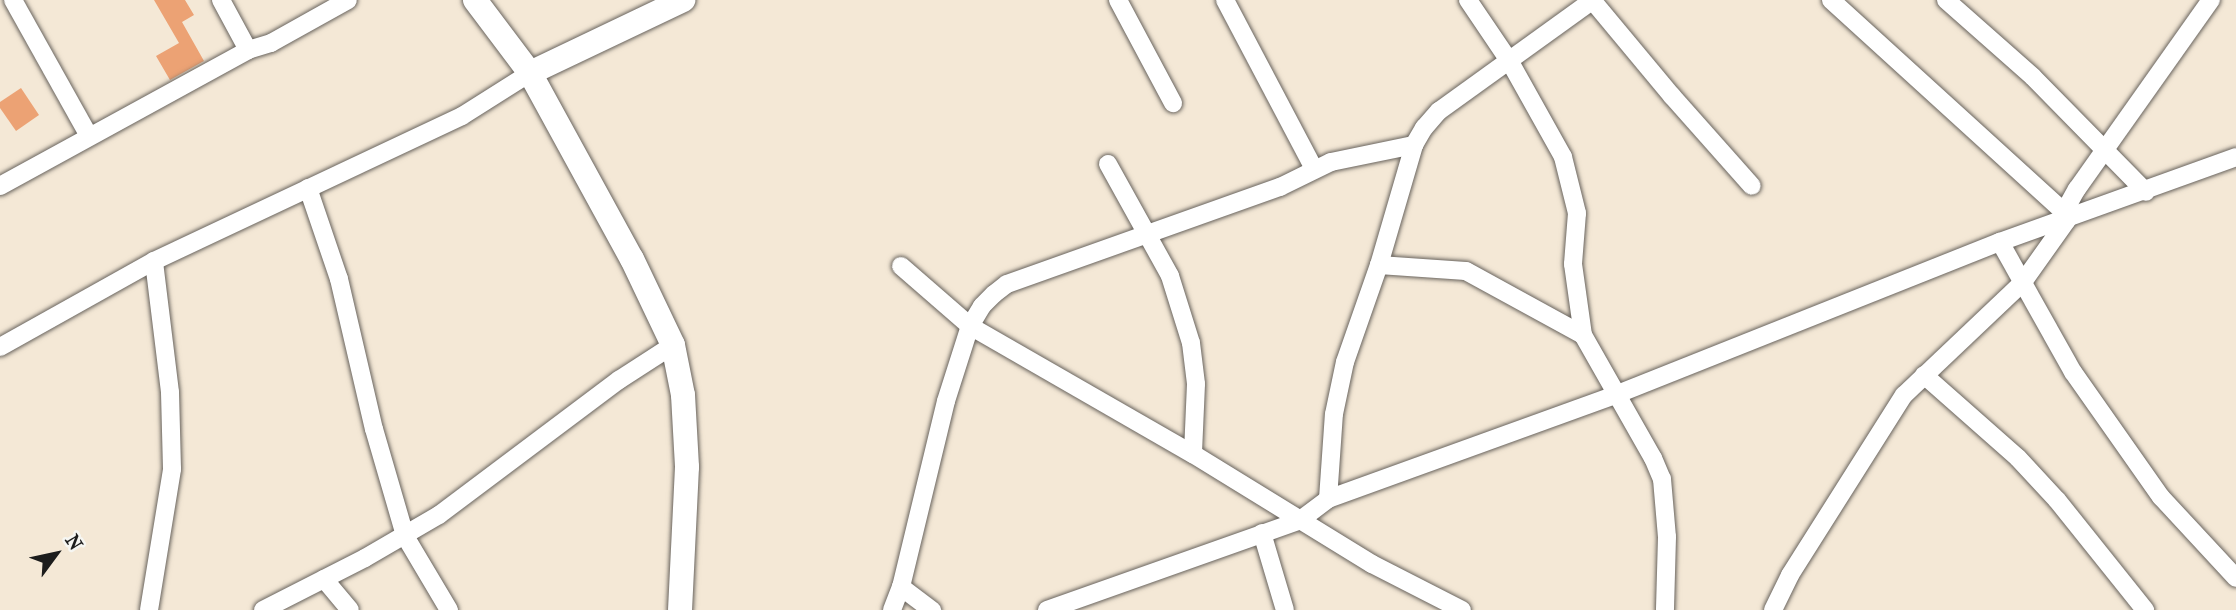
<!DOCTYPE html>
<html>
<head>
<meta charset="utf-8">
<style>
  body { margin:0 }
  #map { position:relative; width:2236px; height:610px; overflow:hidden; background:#f4e8d6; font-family:"IM FELL French Canon",serif }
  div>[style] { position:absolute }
  .building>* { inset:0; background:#eca274 }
  .roads { filter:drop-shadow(0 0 2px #68635d) drop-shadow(0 0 2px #68635d) }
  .street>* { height:18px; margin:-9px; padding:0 9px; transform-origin:9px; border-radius:9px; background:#fff }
  .secondary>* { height:24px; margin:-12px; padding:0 12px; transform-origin:12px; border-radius:12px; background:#fff }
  span { translate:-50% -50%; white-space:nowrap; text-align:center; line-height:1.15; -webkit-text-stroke:5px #f6f6f2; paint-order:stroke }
  .north { position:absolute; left:21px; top:519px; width:70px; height:70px; -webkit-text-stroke:5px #f6f6f2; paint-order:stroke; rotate:57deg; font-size:19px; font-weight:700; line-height:28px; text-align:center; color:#1c1c1c }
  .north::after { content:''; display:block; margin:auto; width:24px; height:32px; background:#1c1c1c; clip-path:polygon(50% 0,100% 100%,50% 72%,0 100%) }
</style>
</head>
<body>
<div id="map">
  <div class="building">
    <div style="clip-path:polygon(154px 0,185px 0,194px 15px,182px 22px,204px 61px,170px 80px,156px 56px,179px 43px)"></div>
    <div style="clip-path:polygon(21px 88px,39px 115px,16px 131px,0 108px,0 102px)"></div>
  </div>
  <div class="roads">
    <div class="street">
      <div style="left:13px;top:0;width:156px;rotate:60.8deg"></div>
      <div style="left:221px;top:0;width:57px;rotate:61.6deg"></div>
      <div style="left:1118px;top:0;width:117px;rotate:61.9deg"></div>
      <div style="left:1225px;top:0;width:191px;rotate:62.2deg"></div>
      <div style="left:1468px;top:0;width:75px;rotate:55.9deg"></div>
      <div style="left:1510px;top:62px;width:109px;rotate:60.8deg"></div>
      <div style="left:1563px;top:157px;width:58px;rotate:76deg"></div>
      <div style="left:1577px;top:213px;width:51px;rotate:94.5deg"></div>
      <div style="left:1573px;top:264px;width:72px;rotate:82deg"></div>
      <div style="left:1583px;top:335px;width:142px;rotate:60.4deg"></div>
      <div style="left:1653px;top:458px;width:23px;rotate:67deg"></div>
      <div style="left:1662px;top:479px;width:58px;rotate:85.1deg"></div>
      <div style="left:1667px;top:537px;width:73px;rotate:91.6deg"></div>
      <div style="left:1592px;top:0;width:125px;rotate:50.2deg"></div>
      <div style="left:1672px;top:96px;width:120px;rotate:48.4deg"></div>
      <div style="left:1831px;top:0;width:315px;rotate:42.3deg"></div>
      <div style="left:1946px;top:0;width:116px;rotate:41.5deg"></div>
      <div style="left:2033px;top:77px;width:161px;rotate:45.5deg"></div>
      <div style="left:1108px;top:164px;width:128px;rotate:61deg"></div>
      <div style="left:1170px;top:276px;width:70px;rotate:72.6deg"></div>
      <div style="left:1191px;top:343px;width:41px;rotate:83deg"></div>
      <div style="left:1196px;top:384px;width:70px;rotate:92.5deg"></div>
      <div style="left:0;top:186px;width:283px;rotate:-28.7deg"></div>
      <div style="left:248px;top:50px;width:24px;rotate:-17deg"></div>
      <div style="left:271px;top:43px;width:88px;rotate:-29.2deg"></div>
      <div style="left:308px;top:188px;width:96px;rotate:71.2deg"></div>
      <div style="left:339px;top:279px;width:154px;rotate:76.9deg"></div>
      <div style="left:374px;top:429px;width:111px;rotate:73.8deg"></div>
      <div style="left:405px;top:536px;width:86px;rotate:59.3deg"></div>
      <div style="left:2000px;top:242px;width:149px;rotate:60.7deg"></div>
      <div style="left:2073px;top:372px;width:153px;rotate:54.9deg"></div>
      <div style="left:2161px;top:497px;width:110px;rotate:47.2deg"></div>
      <div style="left:1379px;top:265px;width:87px;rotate:3.9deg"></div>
      <div style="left:1466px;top:271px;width:133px;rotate:28.7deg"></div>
      <div style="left:901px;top:266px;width:91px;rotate:41deg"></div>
      <div style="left:970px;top:326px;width:257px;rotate:29.9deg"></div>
      <div style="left:1193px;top:454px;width:210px;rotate:31.6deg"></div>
      <div style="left:1372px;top:564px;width:101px;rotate:27.1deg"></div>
      <div style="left:0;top:347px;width:176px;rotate:-29.2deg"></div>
      <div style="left:154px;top:261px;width:340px;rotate:-25.2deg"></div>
      <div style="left:462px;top:116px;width:80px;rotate:-32.3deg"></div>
      <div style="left:1924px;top:375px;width:125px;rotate:41.4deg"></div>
      <div style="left:2018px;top:458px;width:57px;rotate:47.1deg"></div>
      <div style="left:2057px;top:500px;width:141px;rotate:51.3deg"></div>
      <div style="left:1328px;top:499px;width:85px;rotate:-86deg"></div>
      <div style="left:1334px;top:414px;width:53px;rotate:-78.1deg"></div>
      <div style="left:1345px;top:362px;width:103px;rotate:-70.7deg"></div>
      <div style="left:1379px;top:265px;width:125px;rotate:-73.7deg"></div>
      <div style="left:1414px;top:145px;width:20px;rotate:-60deg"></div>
      <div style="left:1424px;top:128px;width:23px;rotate:-49deg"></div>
      <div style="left:1439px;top:111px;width:190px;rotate:-35.8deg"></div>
      <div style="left:1262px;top:533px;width:80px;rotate:73.4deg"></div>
      <div style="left:324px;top:579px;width:40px;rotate:50deg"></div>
      <div style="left:901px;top:587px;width:39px;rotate:37deg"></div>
      <div style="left:149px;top:610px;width:143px;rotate:-80.7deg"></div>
      <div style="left:172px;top:469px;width:77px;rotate:-91.5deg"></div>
      <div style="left:170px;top:392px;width:132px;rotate:-97deg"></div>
      <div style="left:263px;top:610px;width:114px;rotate:-27deg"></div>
      <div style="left:365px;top:558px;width:86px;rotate:-30.2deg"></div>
      <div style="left:439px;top:515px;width:225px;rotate:-36.9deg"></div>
      <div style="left:619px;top:380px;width:64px;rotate:-32.9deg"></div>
      <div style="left:892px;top:610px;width:25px;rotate:-69deg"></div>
      <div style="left:901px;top:587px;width:191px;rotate:-76.4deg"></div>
      <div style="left:946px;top:401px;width:79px;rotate:-72.3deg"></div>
      <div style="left:970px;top:326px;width:23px;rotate:-59deg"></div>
      <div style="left:982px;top:306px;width:17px;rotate:-45deg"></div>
      <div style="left:994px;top:294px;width:16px;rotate:-38deg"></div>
      <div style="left:1007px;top:284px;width:290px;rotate:-19.6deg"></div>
      <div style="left:1280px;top:187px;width:57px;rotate:-26.1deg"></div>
      <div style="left:1331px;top:162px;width:85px;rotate:-11.6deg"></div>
      <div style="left:1047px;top:610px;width:267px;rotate:-19.5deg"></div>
      <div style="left:1299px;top:521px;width:36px;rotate:-37deg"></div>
      <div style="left:1328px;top:499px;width:305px;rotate:-19.9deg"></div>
      <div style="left:1615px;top:395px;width:414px;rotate:-21.7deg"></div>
      <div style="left:2000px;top:242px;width:251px;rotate:-19.8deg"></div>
      <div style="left:1773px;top:610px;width:39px;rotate:-64deg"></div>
      <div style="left:1790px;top:575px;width:213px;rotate:-57.7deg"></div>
      <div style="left:1904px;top:395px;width:164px;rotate:-43.5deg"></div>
      <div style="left:2023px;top:282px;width:76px;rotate:-54.6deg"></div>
      <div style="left:2067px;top:220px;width:9px;rotate:-111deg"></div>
      <div style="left:2064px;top:212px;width:26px;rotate:-61deg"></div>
      <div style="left:2077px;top:189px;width:232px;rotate:-54.7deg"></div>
    </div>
    <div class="secondary">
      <div style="left:475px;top:0;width:91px;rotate:53deg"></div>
      <div style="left:530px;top:73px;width:212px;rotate:61.3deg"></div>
      <div style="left:632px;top:259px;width:95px;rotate:64.5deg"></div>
      <div style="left:673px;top:345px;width:51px;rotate:78.7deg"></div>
      <div style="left:683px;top:395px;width:72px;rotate:86.8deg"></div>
      <div style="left:687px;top:467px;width:143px;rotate:92.8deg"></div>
      <div style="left:530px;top:73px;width:170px;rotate:-25.5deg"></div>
    </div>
  </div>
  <div class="north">N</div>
</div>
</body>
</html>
